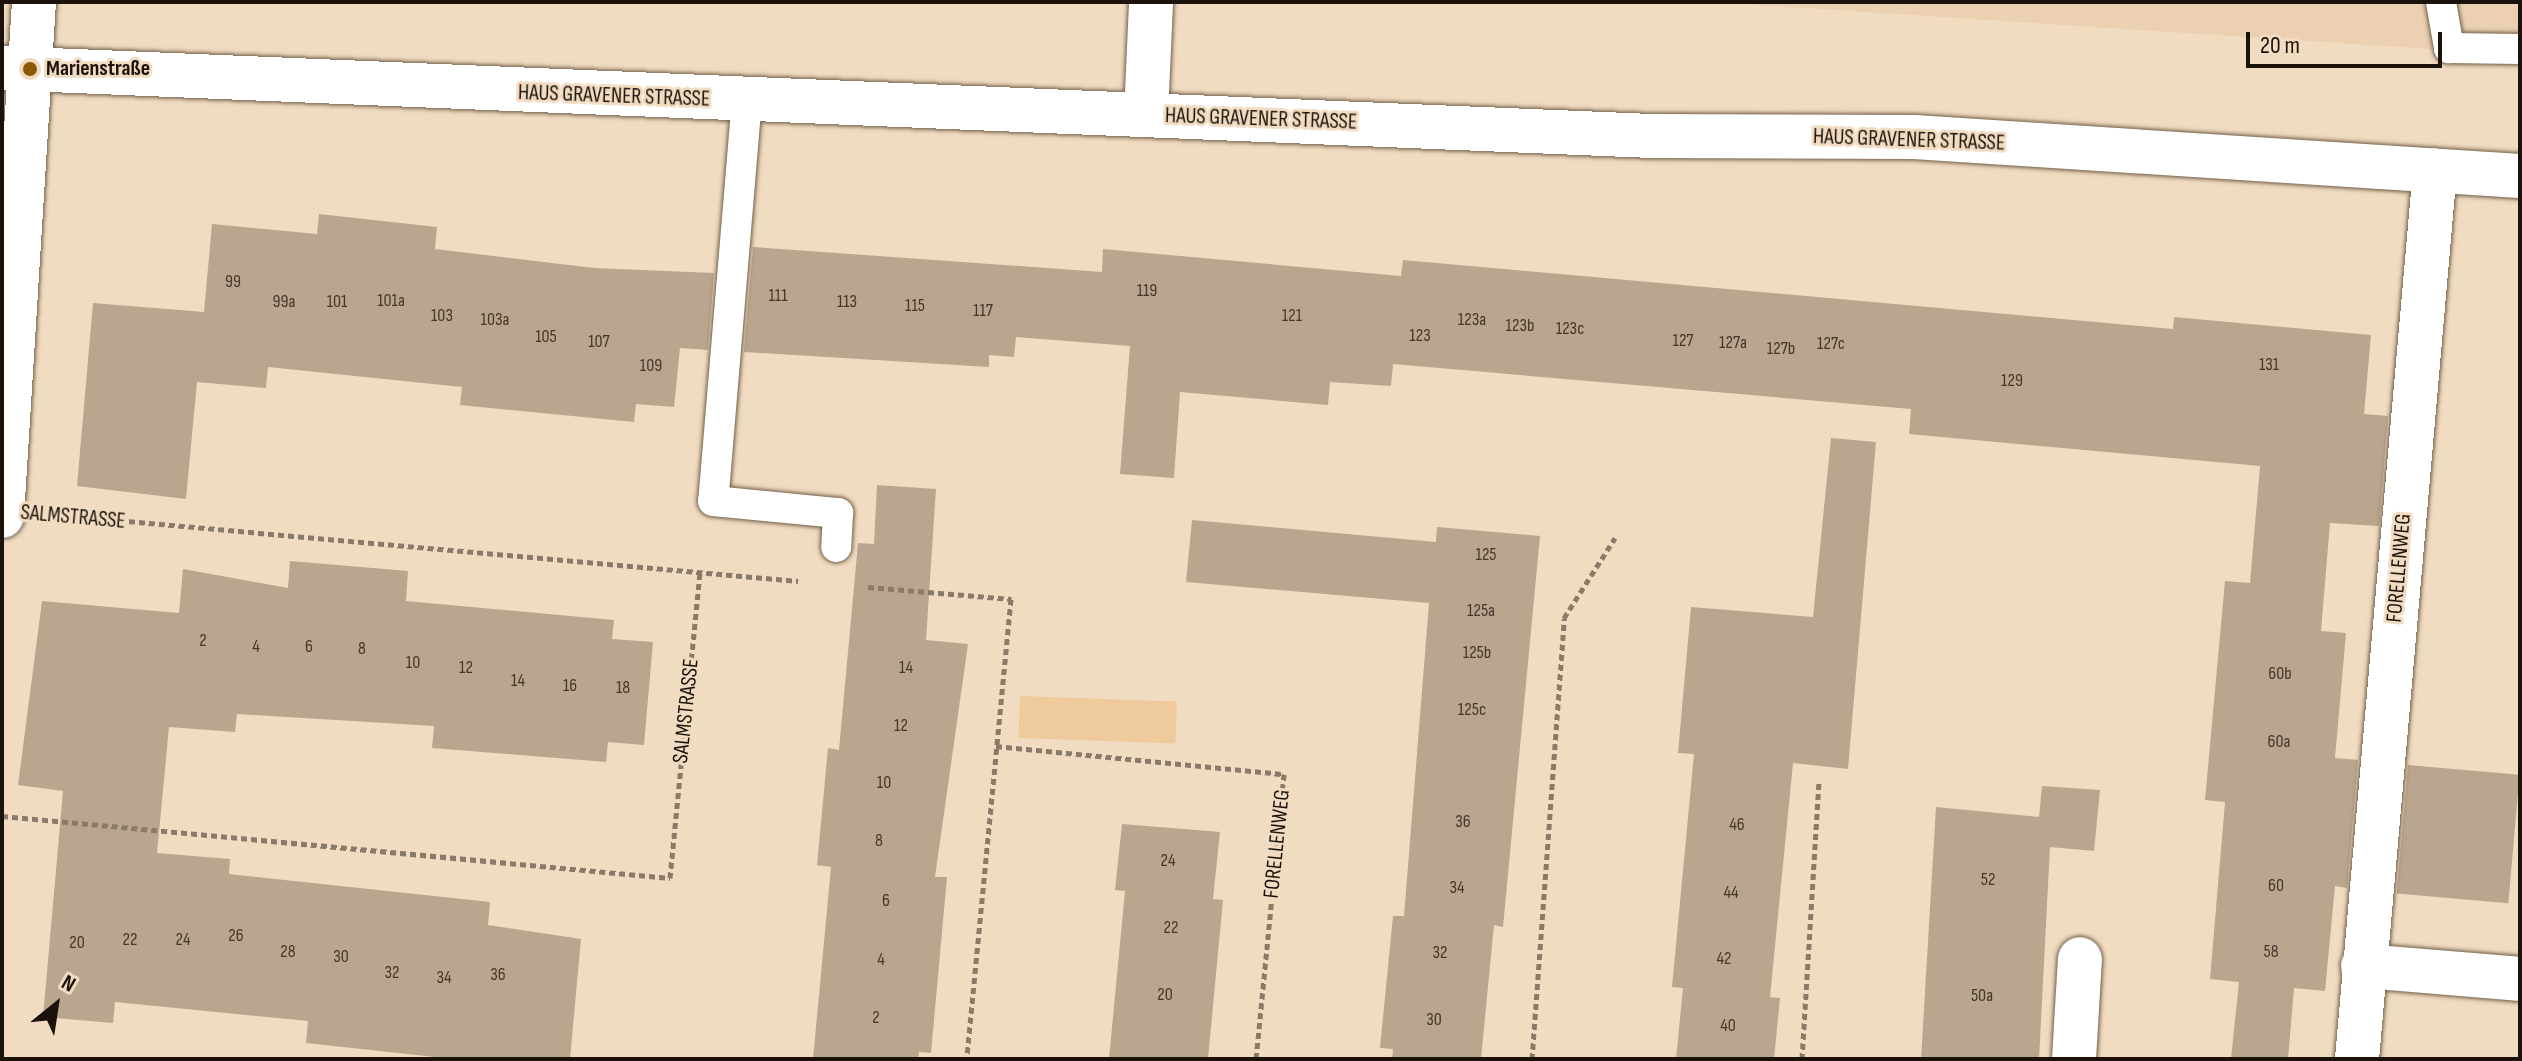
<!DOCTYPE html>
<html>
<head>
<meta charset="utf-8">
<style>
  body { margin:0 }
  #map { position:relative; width:2522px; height:1061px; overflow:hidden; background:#f1dcc2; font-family:"Sofia Sans Condensed",sans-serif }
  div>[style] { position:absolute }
  .built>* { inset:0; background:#ebd1b2 }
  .green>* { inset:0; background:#efca9d; transform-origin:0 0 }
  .building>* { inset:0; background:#baa68e; transform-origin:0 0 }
  .path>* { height:5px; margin-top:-2.5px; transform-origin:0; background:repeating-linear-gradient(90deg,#897a69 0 6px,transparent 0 10px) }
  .roads { filter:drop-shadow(0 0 2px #725f49) drop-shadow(0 0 2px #725f49) }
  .service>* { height:30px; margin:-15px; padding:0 15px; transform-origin:15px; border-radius:15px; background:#fff }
  .minor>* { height:44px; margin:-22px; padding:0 22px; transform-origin:22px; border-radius:22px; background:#fff }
  .tertiary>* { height:44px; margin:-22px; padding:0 22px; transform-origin:22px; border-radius:22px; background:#fff }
  .dots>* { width:22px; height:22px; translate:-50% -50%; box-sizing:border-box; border:4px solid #f1dcc2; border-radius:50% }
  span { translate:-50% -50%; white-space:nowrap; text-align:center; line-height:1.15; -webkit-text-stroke:6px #f1dcc2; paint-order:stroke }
  .number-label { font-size:18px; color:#43382c }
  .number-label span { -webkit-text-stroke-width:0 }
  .poi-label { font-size:22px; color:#1b130b; font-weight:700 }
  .left { translate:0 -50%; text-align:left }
  .street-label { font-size:22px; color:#1b130b }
  .frame { position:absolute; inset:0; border:4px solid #1b130b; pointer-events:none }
  .north { position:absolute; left:16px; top:965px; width:80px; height:80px; -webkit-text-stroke:6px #f1dcc2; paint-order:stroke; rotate:30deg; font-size:22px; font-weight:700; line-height:32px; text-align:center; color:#1b130b }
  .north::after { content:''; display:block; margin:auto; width:28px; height:36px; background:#1b130b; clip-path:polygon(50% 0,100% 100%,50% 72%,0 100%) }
  .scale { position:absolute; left:2246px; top:32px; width:196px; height:36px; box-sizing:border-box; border:4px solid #1b130b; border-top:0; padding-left:10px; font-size:24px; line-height:28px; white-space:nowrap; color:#1b130b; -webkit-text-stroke:6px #f1dcc2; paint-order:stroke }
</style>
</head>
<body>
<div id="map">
  <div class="built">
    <div style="clip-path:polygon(1714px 2px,2520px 2px,2520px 55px)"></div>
  </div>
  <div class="green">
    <div style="left:1020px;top:696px;width:157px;height:42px;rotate:2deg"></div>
  </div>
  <div class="building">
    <div style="clip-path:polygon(319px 214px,437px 227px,435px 249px,594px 268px,714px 273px,708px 350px,680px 348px,674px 407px,636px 404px,634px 422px,460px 405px,462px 387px,268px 367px,266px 388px,197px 382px,186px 499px,77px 486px,93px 303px,204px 312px,212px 224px,317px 234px)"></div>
    <div style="clip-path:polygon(753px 247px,1102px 272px,1103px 249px,1401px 276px,1403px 260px,2173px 329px,2174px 317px,2371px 335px,2364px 414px,2388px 416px,2379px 526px,2330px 523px,2321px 631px,2346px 633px,2335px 758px,2358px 760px,2347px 888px,2335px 886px,2325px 991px,2294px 988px,2288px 1059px,2231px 1059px,2239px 982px,2210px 979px,2225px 802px,2205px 800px,2225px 581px,2250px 583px,2260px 466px,1909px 434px,1911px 409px,1393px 364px,1391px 386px,1330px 382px,1328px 405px,1180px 392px,1174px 478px,1120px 474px,1130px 346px,1016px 337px,1014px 357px,989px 355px,989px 367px,744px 352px)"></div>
    <div style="clip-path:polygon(1831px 438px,1876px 442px,1848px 769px,1793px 763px,1770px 997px,1780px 998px,1774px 1059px,1676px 1059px,1683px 988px,1672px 987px,1694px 754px,1678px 753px,1691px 607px,1813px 617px)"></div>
    <div style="clip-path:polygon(877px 485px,936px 489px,926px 640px,968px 644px,935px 877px,947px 877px,931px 1053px,919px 1052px,918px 1059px,813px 1059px,831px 867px,817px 865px,828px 748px,839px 750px,858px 543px,874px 544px)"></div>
    <div style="clip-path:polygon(1192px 520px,1436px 542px,1437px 527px,1540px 536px,1503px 927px,1494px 925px,1481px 1059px,1392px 1059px,1393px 1049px,1380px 1048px,1393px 916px,1404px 916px,1429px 603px,1186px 582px)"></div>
    <div style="clip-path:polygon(290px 561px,408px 571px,406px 601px,614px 620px,612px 639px,653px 642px,644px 745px,608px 742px,606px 762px,432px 748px,434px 726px,237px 714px,235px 732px,169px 727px,157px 853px,230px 859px,229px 874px,490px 902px,488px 925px,581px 939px,570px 1059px,453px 1059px,306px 1043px,308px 1021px,115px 1002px,113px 1023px,43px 1017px,63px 791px,18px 785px,42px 601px,179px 613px,183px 569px,288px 588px)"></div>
    <div style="left:2408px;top:765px;width:112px;height:129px;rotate:5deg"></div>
    <div style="clip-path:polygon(2042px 786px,2100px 790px,2094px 851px,2050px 847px,2039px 1059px,1921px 1059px,1936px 807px,2039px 817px)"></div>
    <div style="clip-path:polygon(1122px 824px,1220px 832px,1213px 899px,1223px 900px,1208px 1059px,1109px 1059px,1125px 891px,1115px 890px)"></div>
  </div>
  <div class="path">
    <div style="left:59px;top:515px;width:742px;rotate:5.1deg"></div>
    <div style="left:868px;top:587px;width:144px;rotate:4.8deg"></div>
    <div style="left:1011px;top:599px;width:462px;rotate:95.5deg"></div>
    <div style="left:996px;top:746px;width:289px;rotate:5.6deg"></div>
    <div style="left:1284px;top:774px;width:286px;rotate:95.6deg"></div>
    <div style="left:2px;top:816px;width:671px;rotate:5.3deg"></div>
    <div style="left:670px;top:878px;width:307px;rotate:-84.4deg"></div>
    <div style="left:1532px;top:1059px;width:442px;rotate:-85.8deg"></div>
    <div style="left:1564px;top:618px;width:95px;rotate:-57.5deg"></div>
    <div style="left:1802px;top:1059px;width:277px;rotate:-86.5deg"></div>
  </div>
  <div class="roads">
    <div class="service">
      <div style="left:2441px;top:2px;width:47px;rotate:80.1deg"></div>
      <div style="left:2449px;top:48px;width:71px;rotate:0.8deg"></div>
      <div style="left:747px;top:99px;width:403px;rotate:94.8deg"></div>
      <div style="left:713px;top:501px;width:126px;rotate:5.5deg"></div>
      <div style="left:838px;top:513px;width:34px;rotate:93deg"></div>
    </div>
    <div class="minor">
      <div style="left:1146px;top:114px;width:112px;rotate:-87.4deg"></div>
      <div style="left:2px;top:516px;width:515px;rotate:-86.44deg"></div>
      <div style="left:2363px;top:966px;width:158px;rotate:4.7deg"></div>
      <div style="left:2074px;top:1059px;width:100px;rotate:-86.6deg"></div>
      <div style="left:2357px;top:1059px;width:892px;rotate:-84.99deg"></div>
    </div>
    <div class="tertiary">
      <div style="left:2px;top:68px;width:1651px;rotate:2.36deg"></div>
      <div style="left:1652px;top:136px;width:262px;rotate:0.2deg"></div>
      <div style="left:1914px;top:137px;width:607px;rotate:3.68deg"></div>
    </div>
  </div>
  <div class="dots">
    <div style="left:30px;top:69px;background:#8a5901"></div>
  </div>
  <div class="number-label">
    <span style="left:233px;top:282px">99</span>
    <span style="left:1147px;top:291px">119</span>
    <span style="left:778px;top:296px">111</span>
    <span style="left:391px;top:301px">101a</span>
    <span style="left:284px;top:302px">99a</span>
    <span style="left:337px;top:302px">101</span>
    <span style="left:847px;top:302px">113</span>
    <span style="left:915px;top:306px">115</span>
    <span style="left:983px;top:311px">117</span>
    <span style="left:442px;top:316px">103</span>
    <span style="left:1292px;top:316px">121</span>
    <span style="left:495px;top:320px">103a</span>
    <span style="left:1472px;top:320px">123a</span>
    <span style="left:1520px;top:326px">123b</span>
    <span style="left:1570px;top:329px">123c</span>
    <span style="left:1420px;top:336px">123</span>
    <span style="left:546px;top:337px">105</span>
    <span style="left:1683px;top:341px">127</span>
    <span style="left:599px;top:342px">107</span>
    <span style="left:1733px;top:343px">127a</span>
    <span style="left:1831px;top:344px">127c</span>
    <span style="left:1781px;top:349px">127b</span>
    <span style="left:2269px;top:365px">131</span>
    <span style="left:651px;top:366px">109</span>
    <span style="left:2012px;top:381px">129</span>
    <span style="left:1486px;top:555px">125</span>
    <span style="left:1481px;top:611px">125a</span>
    <span style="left:203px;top:641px">2</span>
    <span style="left:256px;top:647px">4</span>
    <span style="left:309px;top:647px">6</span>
    <span style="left:362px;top:649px">8</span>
    <span style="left:1477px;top:653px">125b</span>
    <span style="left:413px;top:663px">10</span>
    <span style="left:466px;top:668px">12</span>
    <span style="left:906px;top:668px">14</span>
    <span style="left:2280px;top:674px">60b</span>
    <span style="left:518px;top:681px">14</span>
    <span style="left:570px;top:686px">16</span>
    <span style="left:623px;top:688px">18</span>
    <span style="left:1472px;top:710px">125c</span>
    <span style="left:901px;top:726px">12</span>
    <span style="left:2279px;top:742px">60a</span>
    <span style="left:884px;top:783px">10</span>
    <span style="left:1463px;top:822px">36</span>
    <span style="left:1737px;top:825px">46</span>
    <span style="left:879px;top:841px">8</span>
    <span style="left:1168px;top:861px">24</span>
    <span style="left:1988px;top:880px">52</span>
    <span style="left:2276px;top:886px">60</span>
    <span style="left:1457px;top:888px">34</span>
    <span style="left:1731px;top:893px">44</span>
    <span style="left:886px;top:901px">6</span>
    <span style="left:1171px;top:928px">22</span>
    <span style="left:236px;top:936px">26</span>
    <span style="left:130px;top:940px">22</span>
    <span style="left:183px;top:940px">24</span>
    <span style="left:77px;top:943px">20</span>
    <span style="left:288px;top:952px">28</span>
    <span style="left:2271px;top:952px">58</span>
    <span style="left:1440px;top:953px">32</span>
    <span style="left:341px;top:957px">30</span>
    <span style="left:1724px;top:959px">42</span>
    <span style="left:881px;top:960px">4</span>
    <span style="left:392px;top:973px">32</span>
    <span style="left:498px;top:975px">36</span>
    <span style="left:444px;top:978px">34</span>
    <span style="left:1165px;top:995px">20</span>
    <span style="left:1982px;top:996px">50a</span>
    <span style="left:876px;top:1018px">2</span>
    <span style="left:1434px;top:1020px">30</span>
    <span style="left:1728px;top:1026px">40</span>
  </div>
  <div class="poi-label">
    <span class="left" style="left:46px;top:69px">Marienstraße</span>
  </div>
  <div class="street-label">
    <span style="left:614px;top:96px;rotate:2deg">HAUS GRAVENER STRASSE</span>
    <span style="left:1261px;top:119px;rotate:2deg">HAUS GRAVENER STRASSE</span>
    <span style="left:1909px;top:140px;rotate:2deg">HAUS GRAVENER STRASSE</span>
    <span style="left:73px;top:517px;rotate:5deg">SALMSTRASSE</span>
    <span style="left:2399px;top:568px;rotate:-85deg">FORELLENWEG</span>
    <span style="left:686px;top:711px;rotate:-84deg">SALMSTRASSE</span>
    <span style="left:1277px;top:844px;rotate:-84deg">FORELLENWEG</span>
  </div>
  <div class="frame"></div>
  <div class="north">N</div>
  <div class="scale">20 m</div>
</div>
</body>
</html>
